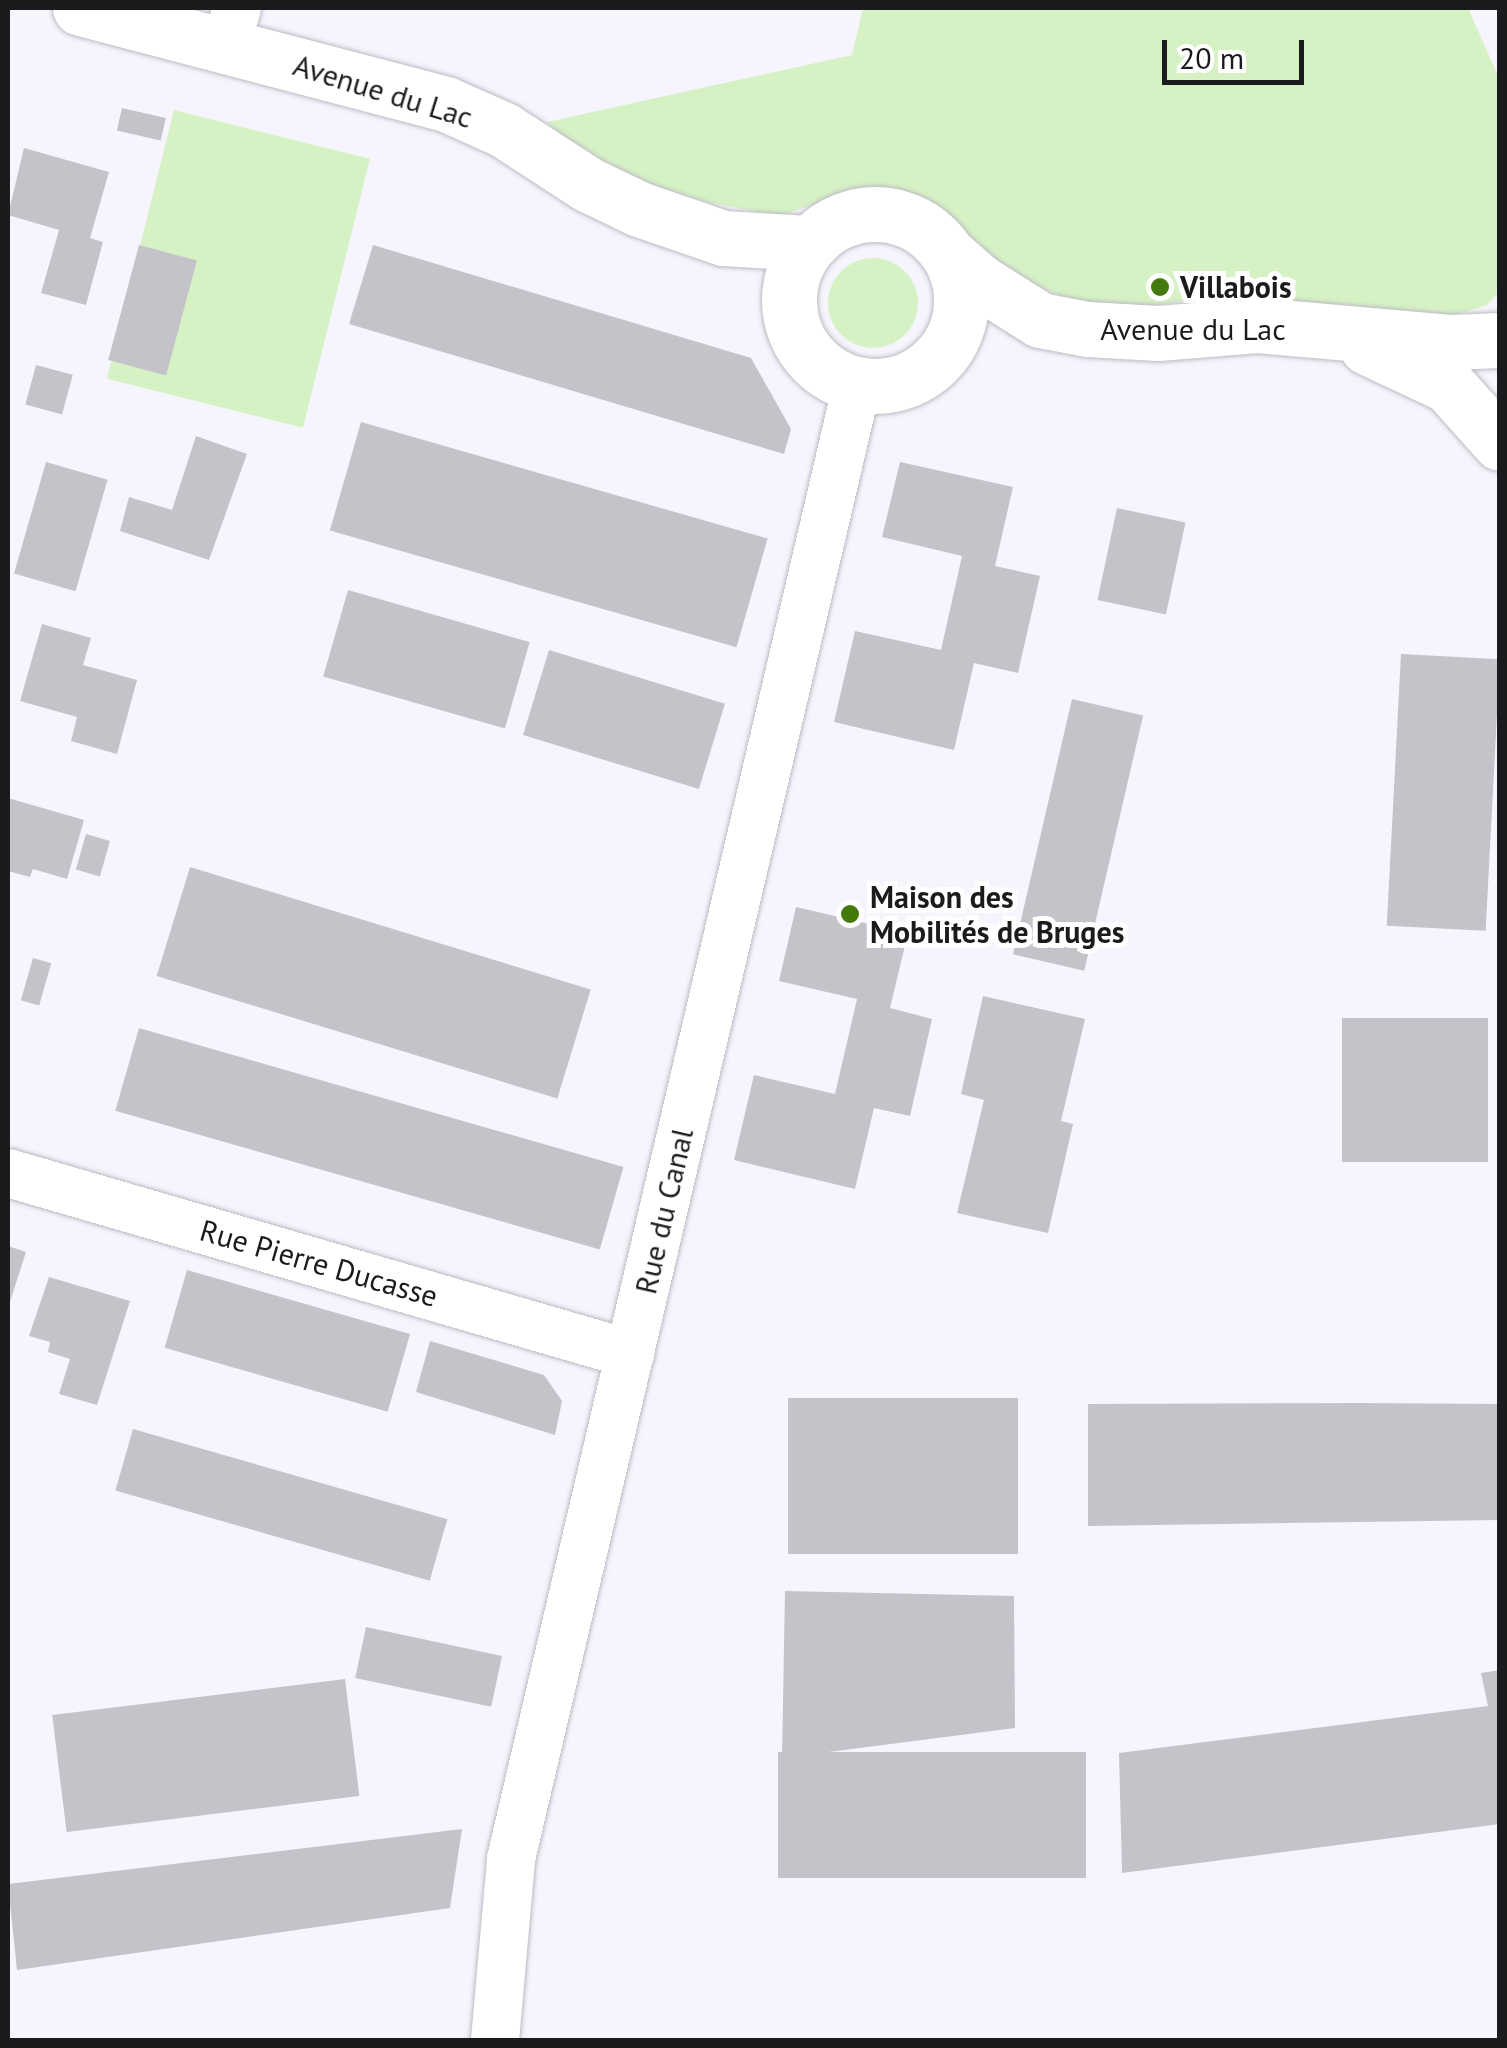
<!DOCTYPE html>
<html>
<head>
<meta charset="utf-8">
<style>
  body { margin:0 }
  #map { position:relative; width:1507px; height:2048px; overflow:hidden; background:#f6f5fd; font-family:"PT Sans",sans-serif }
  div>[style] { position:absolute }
  .green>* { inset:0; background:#d6f2c5; transform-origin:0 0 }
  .round { border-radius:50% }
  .building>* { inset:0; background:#c4c3ca; transform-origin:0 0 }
  .roads { filter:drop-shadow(0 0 2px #bcbbc2) drop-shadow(0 0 2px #bcbbc2) }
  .street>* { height:48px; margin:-24px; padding:0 24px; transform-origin:24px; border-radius:24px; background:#fff }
  .secondary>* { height:55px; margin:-27.5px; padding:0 27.5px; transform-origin:27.5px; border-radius:27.5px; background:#fff }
  .secondary>.ring { margin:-27.5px; padding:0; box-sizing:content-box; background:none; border:55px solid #fff; border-radius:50% }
  .dots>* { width:28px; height:28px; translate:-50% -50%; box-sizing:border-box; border:5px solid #fff; border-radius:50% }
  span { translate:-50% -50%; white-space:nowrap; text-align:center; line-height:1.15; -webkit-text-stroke:10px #fff; paint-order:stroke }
  .street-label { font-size:30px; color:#1b1a1d }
  .poi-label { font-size:30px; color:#1b1a1d; font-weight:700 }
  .left { translate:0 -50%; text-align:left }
  .frame { position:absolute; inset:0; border:10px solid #1b1a1d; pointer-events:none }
  .scale { position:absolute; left:1162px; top:40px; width:142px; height:45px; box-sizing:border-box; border:5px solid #1b1a1d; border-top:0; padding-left:12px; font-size:30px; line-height:35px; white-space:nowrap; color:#1b1a1d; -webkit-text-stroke:8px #fff; paint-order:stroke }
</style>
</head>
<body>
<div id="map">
  <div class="green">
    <div style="clip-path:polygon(863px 8px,1468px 8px,1499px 78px,1499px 292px,1487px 305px,1443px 319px,1302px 301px,1198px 298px,1137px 309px,1065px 298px,1000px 268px,935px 208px,902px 192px,870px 186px,779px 216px,707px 202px,632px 179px,574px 147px,547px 122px,852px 55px)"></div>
    <div style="left:174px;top:110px;width:202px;height:277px;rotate:14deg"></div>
    <div class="round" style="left:828px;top:258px;width:90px;height:90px"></div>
  </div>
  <div class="building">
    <div style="left:122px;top:108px;width:45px;height:23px;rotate:13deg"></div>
    <div style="clip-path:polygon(24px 148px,109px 172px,90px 238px,103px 242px,86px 305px,41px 293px,59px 230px,8px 215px)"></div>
    <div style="left:139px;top:245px;width:60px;height:119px;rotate:15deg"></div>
    <div style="clip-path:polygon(373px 245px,751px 358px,791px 429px,784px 454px,349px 324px)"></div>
    <div style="left:36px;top:365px;width:38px;height:41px;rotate:15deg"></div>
    <div style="left:361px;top:422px;width:423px;height:113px;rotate:16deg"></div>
    <div style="clip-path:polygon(196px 436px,247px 454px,209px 560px,120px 531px,129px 497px,172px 510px)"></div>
    <div style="left:46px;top:462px;width:64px;height:116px;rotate:16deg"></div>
    <div style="clip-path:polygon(900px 462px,1013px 487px,995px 566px,1040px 576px,1018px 673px,974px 663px,954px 750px,834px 722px,855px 631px,941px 650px,962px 556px,882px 537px)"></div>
    <div style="left:1117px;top:508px;width:70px;height:94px;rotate:12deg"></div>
    <div style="left:348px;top:590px;width:189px;height:90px;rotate:16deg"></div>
    <div style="clip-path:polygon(42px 624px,91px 638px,83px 665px,137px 680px,117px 754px,71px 741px,77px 717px,20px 701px)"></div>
    <div style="left:549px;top:650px;width:184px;height:89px;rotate:17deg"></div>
    <div style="left:1401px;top:654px;width:99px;height:272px;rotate:3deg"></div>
    <div style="left:1072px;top:699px;width:73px;height:262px;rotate:13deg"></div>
    <div style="clip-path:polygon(8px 798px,84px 820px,67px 879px,33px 869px,30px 877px,8px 871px)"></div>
    <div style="left:86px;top:834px;width:25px;height:37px;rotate:16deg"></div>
    <div style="left:190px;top:867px;width:419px;height:114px;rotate:17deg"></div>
    <div style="clip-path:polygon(796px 907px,908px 933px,890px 1008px,932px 1019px,910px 1116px,874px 1108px,855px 1189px,734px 1160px,754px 1075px,835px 1094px,857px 999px,779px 981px)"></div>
    <div style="left:33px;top:958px;width:19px;height:44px;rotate:16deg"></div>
    <div style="clip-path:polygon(983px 996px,1085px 1019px,1061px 1121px,1073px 1124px,1048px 1233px,957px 1213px,984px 1100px,961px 1094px)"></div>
    <div style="left:1342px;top:1018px;width:146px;height:144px"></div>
    <div style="left:139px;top:1028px;width:504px;height:86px;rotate:16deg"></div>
    <div style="clip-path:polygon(8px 1246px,26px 1252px,8px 1308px)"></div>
    <div style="left:187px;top:1270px;width:232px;height:81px;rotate:16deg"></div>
    <div style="clip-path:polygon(49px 1277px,130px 1301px,97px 1405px,59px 1394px,70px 1359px,48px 1352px,50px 1342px,29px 1336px)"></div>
    <div style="clip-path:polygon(430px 1341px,544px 1375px,562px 1401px,555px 1435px,416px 1392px)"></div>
    <div style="left:788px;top:1398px;width:230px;height:156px"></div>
    <div style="clip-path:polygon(1360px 1403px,1500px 1404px,1500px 1520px,1088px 1526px,1088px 1404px)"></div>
    <div style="left:133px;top:1429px;width:327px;height:64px;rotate:16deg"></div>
    <div style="clip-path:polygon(785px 1591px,1014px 1596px,1015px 1728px,782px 1758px)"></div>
    <div style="left:502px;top:1656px;width:52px;height:139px;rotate:102deg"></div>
    <div style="clip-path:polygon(1500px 1670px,1500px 1824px,1122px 1873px,1119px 1753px,1488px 1706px,1481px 1673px)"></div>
    <div style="left:345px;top:1679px;width:118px;height:295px;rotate:83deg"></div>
    <div style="left:1086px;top:1752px;width:126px;height:308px;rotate:90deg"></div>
    <div style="clip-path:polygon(462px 1829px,450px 1908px,17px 1970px,8px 1884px)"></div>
  </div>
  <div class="roads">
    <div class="street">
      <div style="left:226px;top:46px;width:40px;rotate:-74deg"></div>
      <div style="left:8px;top:1173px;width:648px;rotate:16.22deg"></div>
      <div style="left:495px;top:2040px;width:182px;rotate:-84.9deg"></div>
      <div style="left:511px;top:1859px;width:1514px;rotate:-76.79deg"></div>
    </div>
    <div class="secondary">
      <div style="left:80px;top:8px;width:378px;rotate:14.7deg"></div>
      <div style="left:446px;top:104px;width:64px;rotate:24.1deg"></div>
      <div style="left:504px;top:130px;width:99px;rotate:33deg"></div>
      <div style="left:587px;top:184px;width:58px;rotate:25.7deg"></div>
      <div style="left:639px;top:209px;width:89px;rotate:19deg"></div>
      <div style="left:723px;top:238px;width:86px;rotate:3.3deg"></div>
      <div class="ring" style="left:789px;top:214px;width:117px;height:117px"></div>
      <div style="left:950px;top:256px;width:40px;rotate:41deg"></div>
      <div style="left:980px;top:282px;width:71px;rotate:32.3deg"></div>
      <div style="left:1040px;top:320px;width:48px;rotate:10.8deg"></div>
      <div style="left:1087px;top:329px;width:71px;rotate:3.2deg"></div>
      <div style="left:1158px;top:333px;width:99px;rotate:-4.6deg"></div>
      <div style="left:1257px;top:325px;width:196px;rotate:5deg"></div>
      <div style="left:1452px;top:342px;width:48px;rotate:-2.4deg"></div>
      <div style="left:1367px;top:347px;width:89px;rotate:25.1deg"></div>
      <div style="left:1448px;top:385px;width:78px;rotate:48.1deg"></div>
    </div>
  </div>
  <div class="dots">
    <div style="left:1160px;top:287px;background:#447a0b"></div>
    <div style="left:850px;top:914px;background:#447a0b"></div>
  </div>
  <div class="street-label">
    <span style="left:383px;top:91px;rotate:17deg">Avenue du Lac</span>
    <span style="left:1193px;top:329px">Avenue du Lac</span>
    <span style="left:664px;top:1211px;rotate:-77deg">Rue du Canal</span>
    <span style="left:319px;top:1263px;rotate:16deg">Rue Pierre Ducasse</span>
  </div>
  <div class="poi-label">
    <span class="left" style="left:1180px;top:287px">Villabois</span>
    <span class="left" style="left:870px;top:914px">Maison des<br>Mobilités de Bruges</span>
  </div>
  <div class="frame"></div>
  <div class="scale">20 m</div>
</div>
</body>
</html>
